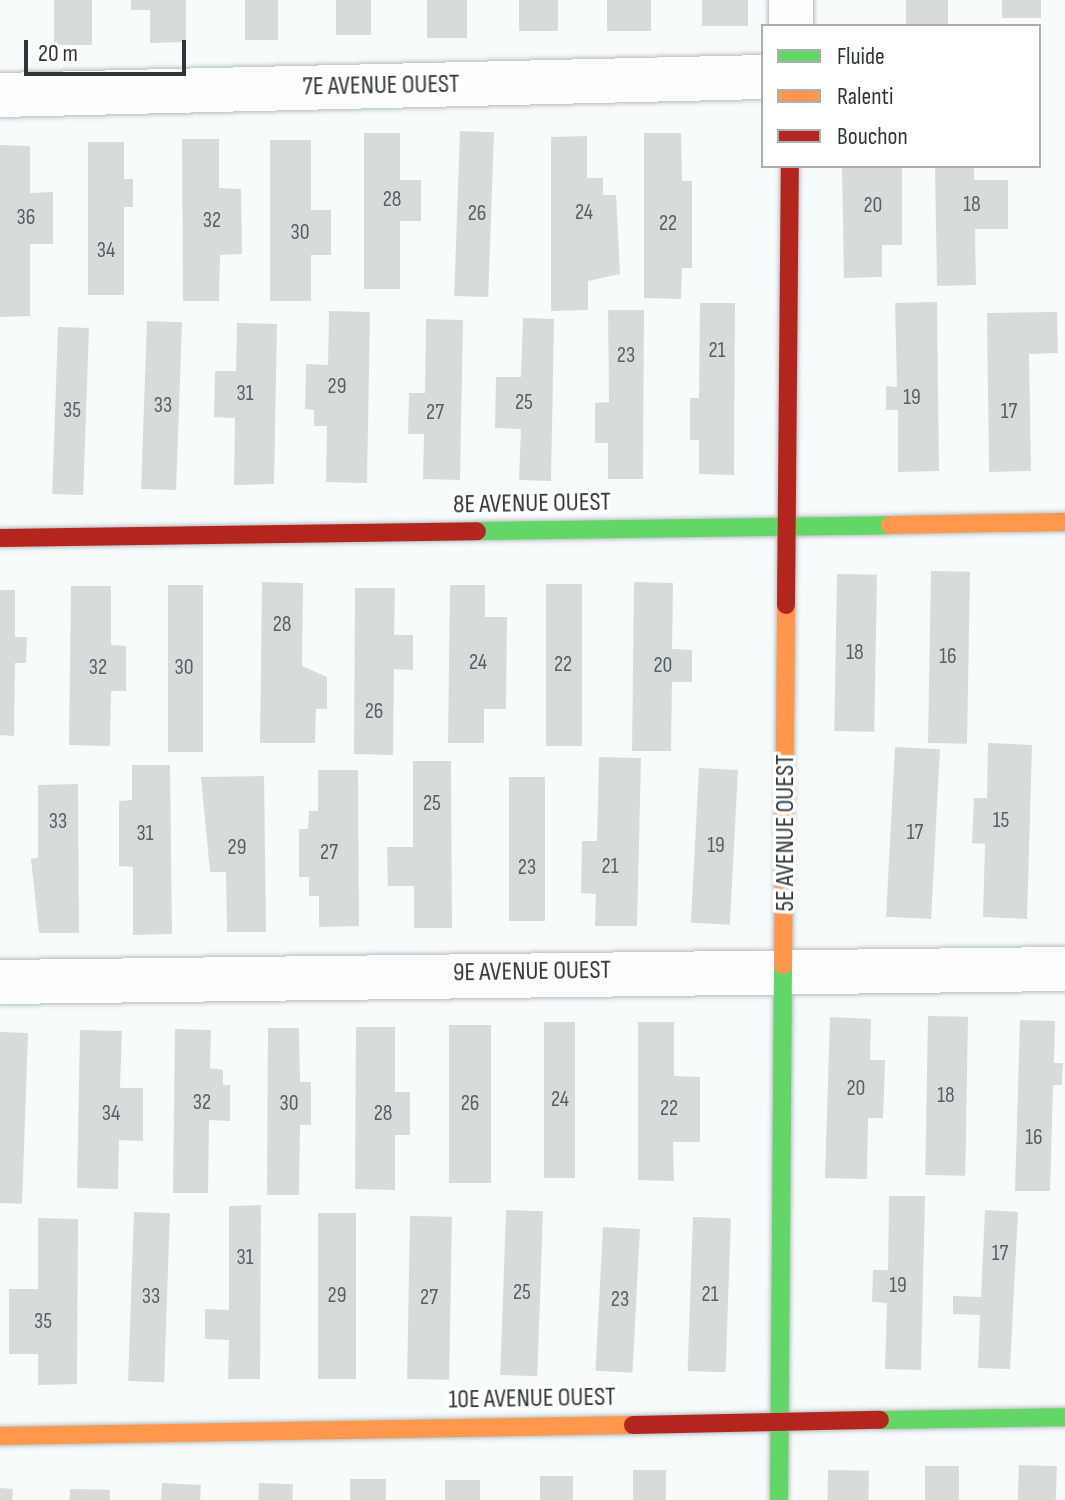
<!DOCTYPE html>
<html>
<head>
<meta charset="utf-8">
<style>
  body { margin:0 }
  #map { position:relative; width:1065px; height:1500px; overflow:hidden; background:#f6fbfc; font-family:"Sofia Sans Condensed",sans-serif }
  div>[style] { position:absolute }
  .building>* { inset:0; background:#d6dcdb; transform-origin:0 0 }
  .roads { filter:drop-shadow(0 0 2px #b8bec0) drop-shadow(0 0 2px #b8bec0) }
  .street>* { height:44px; margin:-22px; padding:0 22px; transform-origin:22px; border-radius:22px; background:#fefeff }
  .fast>* { height:18px; margin:-9px; padding:0 9px; transform-origin:9px; border-radius:9px; background:#63d668 }
  .slow>* { height:18px; margin:-9px; padding:0 9px; transform-origin:9px; border-radius:9px; background:#ff974d }
  .jam>* { height:18px; margin:-9px; padding:0 9px; transform-origin:9px; border-radius:9px; background:#b3261e }
  span { translate:-50% -50%; white-space:nowrap; text-align:center; line-height:1.15; -webkit-text-stroke:7px #fff; paint-order:stroke }
  .number-label { font-size:22px; color:#586061 }
  .number-label span { -webkit-text-stroke-width:0 }
  .street-label { font-size:26px; color:#2e3638 }
  .legend { position:absolute; left:761px; top:24px; width:280px; height:144px; box-sizing:border-box; background:#fff; border:2px solid #abafaf; margin:0; padding:10px 14px; list-style:none; font-size:24px; color:#2e3638 }
  .legend li { display:flex; align-items:center; gap:16px; height:40px }
  .legend b { width:40px; border:2px solid #abafaf }
  .scale { position:absolute; left:24px; top:40px; width:162px; height:36px; box-sizing:border-box; border:4px solid #2e3638; border-top:0; padding-left:10px; font-size:24px; line-height:28px; white-space:nowrap; color:#2e3638; -webkit-text-stroke:6px #fff; paint-order:stroke }
</style>
</head>
<body>
<div id="map">
  <div class="building">
    <div style="left:54px;top:0;width:38px;height:45px"></div>
    <div style="clip-path:polygon(131px 0,186px 0,186px 42px,150px 43px,150px 10px,131px 10px)"></div>
    <div style="left:245px;top:0;width:33px;height:40px"></div>
    <div style="left:336px;top:0;width:35px;height:35px"></div>
    <div style="left:427px;top:0;width:40px;height:38px"></div>
    <div style="left:519px;top:0;width:39px;height:31px"></div>
    <div style="left:607px;top:0;width:44px;height:31px"></div>
    <div style="left:702px;top:0;width:46px;height:26px"></div>
    <div style="left:906px;top:0;width:42px;height:24px"></div>
    <div style="left:1002px;top:0;width:39px;height:18px"></div>
    <div style="left:460px;top:131px;width:34px;height:165px;rotate:2deg"></div>
    <div style="clip-path:polygon(364px 133px,400px 133px,400px 180px,421px 180px,421px 221px,400px 221px,400px 289px,364px 289px)"></div>
    <div style="clip-path:polygon(644px 133px,681px 133px,682px 181px,692px 181px,692px 268px,682px 268px,681px 299px,644px 298px)"></div>
    <div style="clip-path:polygon(587px 136px,587px 178px,603px 178px,603px 195px,616px 195px,620px 274px,588px 281px,588px 310px,551px 311px,551px 137px)"></div>
    <div style="clip-path:polygon(182px 139px,219px 139px,219px 188px,241px 189px,242px 254px,220px 255px,219px 301px,183px 301px)"></div>
    <div style="clip-path:polygon(270px 140px,311px 140px,311px 210px,331px 210px,331px 255px,311px 255px,311px 301px,270px 301px)"></div>
    <div style="clip-path:polygon(88px 142px,124px 142px,124px 179px,133px 179px,133px 207px,124px 207px,124px 295px,88px 295px)"></div>
    <div style="clip-path:polygon(0 145px,30px 146px,30px 193px,53px 192px,53px 244px,30px 244px,30px 316px,0 317px)"></div>
    <div style="clip-path:polygon(842px 166px,902px 166px,902px 245px,882px 245px,882px 277px,844px 278px)"></div>
    <div style="clip-path:polygon(935px 166px,974px 166px,974px 180px,1008px 180px,1008px 229px,975px 229px,976px 285px,937px 286px)"></div>
    <div style="clip-path:polygon(937px 302px,939px 471px,898px 472px,898px 410px,886px 410px,886px 386px,897px 387px,895px 303px)"></div>
    <div style="clip-path:polygon(700px 303px,735px 303px,734px 475px,699px 474px,699px 440px,690px 440px,690px 398px,699px 398px)"></div>
    <div style="clip-path:polygon(608px 310px,644px 310px,643px 479px,608px 479px,608px 443px,595px 443px,595px 403px,609px 402px)"></div>
    <div style="clip-path:polygon(329px 311px,370px 312px,367px 483px,326px 482px,327px 426px,314px 426px,314px 410px,305px 409px,306px 364px,328px 365px)"></div>
    <div style="clip-path:polygon(1057px 312px,1058px 353px,1029px 354px,1031px 471px,989px 472px,987px 313px)"></div>
    <div style="clip-path:polygon(523px 318px,554px 319px,551px 481px,519px 480px,521px 429px,495px 428px,496px 377px,521px 377px)"></div>
    <div style="clip-path:polygon(426px 319px,463px 320px,460px 480px,423px 479px,424px 434px,408px 434px,409px 393px,425px 393px)"></div>
    <div style="left:147px;top:321px;width:35px;height:168px;rotate:2deg"></div>
    <div style="clip-path:polygon(237px 323px,277px 324px,274px 484px,234px 485px,235px 418px,214px 417px,215px 371px,236px 371px)"></div>
    <div style="left:58px;top:327px;width:31px;height:167px;rotate:2deg"></div>
    <div style="left:931px;top:571px;width:39px;height:172px;rotate:1deg"></div>
    <div style="left:837px;top:574px;width:40px;height:157px;rotate:1deg"></div>
    <div style="clip-path:polygon(262px 582px,303px 583px,302px 666px,327px 677px,327px 709px,316px 709px,315px 743px,260px 743px)"></div>
    <div style="clip-path:polygon(634px 582px,673px 583px,672px 649px,692px 650px,692px 682px,672px 682px,671px 751px,632px 751px)"></div>
    <div style="left:546px;top:584px;width:36px;height:162px"></div>
    <div style="left:168px;top:585px;width:35px;height:167px"></div>
    <div style="clip-path:polygon(450px 585px,485px 585px,485px 617px,507px 617px,506px 709px,484px 709px,484px 743px,448px 743px)"></div>
    <div style="clip-path:polygon(71px 586px,111px 586px,111px 645px,126px 646px,126px 691px,111px 691px,110px 746px,69px 745px)"></div>
    <div style="clip-path:polygon(355px 588px,395px 588px,394px 635px,413px 635px,413px 670px,394px 669px,393px 755px,354px 754px)"></div>
    <div style="clip-path:polygon(0 590px,15px 590px,15px 637px,27px 637px,26px 663px,15px 663px,14px 736px,0 735px)"></div>
    <div style="clip-path:polygon(988px 743px,1032px 745px,1027px 919px,983px 917px,985px 844px,972px 843px,974px 798px,987px 798px)"></div>
    <div style="left:895px;top:747px;width:45px;height:170px;rotate:3deg"></div>
    <div style="clip-path:polygon(599px 757px,641px 758px,637px 926px,595px 926px,596px 894px,581px 893px,582px 841px,597px 841px)"></div>
    <div style="clip-path:polygon(413px 761px,451px 761px,452px 928px,414px 928px,414px 886px,388px 886px,387px 847px,413px 847px)"></div>
    <div style="clip-path:polygon(132px 765px,170px 765px,172px 934px,133px 935px,133px 867px,119px 866px,119px 801px,132px 800px)"></div>
    <div style="left:699px;top:768px;width:39px;height:155px;rotate:3deg"></div>
    <div style="clip-path:polygon(318px 770px,358px 770px,359px 926px,319px 927px,319px 896px,309px 896px,309px 877px,299px 877px,299px 829px,308px 829px,309px 811px,318px 811px)"></div>
    <div style="clip-path:polygon(264px 776px,266px 932px,227px 932px,226px 872px,210px 872px,201px 777px)"></div>
    <div style="left:509px;top:777px;width:36px;height:144px"></div>
    <div style="clip-path:polygon(78px 784px,79px 933px,39px 933px,31px 859px,38px 858px,38px 785px)"></div>
    <div style="left:928px;top:1016px;width:40px;height:159px;rotate:1deg"></div>
    <div style="clip-path:polygon(830px 1017px,871px 1019px,870px 1060px,885px 1060px,883px 1118px,868px 1118px,867px 1179px,825px 1178px)"></div>
    <div style="clip-path:polygon(1020px 1020px,1055px 1021px,1054px 1063px,1063px 1063px,1062px 1085px,1053px 1085px,1050px 1191px,1015px 1191px)"></div>
    <div style="left:544px;top:1022px;width:31px;height:156px"></div>
    <div style="clip-path:polygon(638px 1022px,674px 1022px,674px 1076px,700px 1077px,700px 1142px,673px 1142px,674px 1181px,638px 1180px)"></div>
    <div style="left:449px;top:1025px;width:42px;height:158px"></div>
    <div style="clip-path:polygon(356px 1027px,395px 1027px,395px 1092px,410px 1092px,410px 1135px,395px 1135px,395px 1190px,355px 1189px)"></div>
    <div style="clip-path:polygon(268px 1028px,299px 1028px,300px 1082px,311px 1082px,311px 1125px,300px 1125px,299px 1195px,267px 1195px)"></div>
    <div style="clip-path:polygon(175px 1029px,211px 1030px,210px 1068px,223px 1070px,223px 1085px,230px 1085px,230px 1121px,209px 1120px,208px 1193px,173px 1193px)"></div>
    <div style="clip-path:polygon(80px 1030px,122px 1031px,120px 1088px,143px 1088px,143px 1141px,119px 1140px,118px 1189px,77px 1188px)"></div>
    <div style="left:0;top:1032px;width:28px;height:171px;rotate:2deg"></div>
    <div style="clip-path:polygon(889px 1196px,925px 1196px,921px 1370px,885px 1369px,887px 1303px,872px 1302px,873px 1270px,888px 1270px)"></div>
    <div style="clip-path:polygon(261px 1205px,260px 1379px,228px 1379px,229px 1340px,205px 1339px,205px 1309px,229px 1310px,229px 1206px)"></div>
    <div style="left:506px;top:1210px;width:37px;height:165px;rotate:2deg"></div>
    <div style="clip-path:polygon(985px 1210px,1018px 1212px,1010px 1369px,978px 1368px,980px 1315px,953px 1314px,953px 1296px,981px 1297px)"></div>
    <div style="left:134px;top:1212px;width:36px;height:169px;rotate:2deg"></div>
    <div style="left:318px;top:1213px;width:38px;height:166px"></div>
    <div style="left:410px;top:1216px;width:42px;height:163px;rotate:1deg"></div>
    <div style="left:693px;top:1217px;width:38px;height:154px;rotate:2deg"></div>
    <div style="clip-path:polygon(38px 1218px,78px 1219px,77px 1384px,38px 1385px,38px 1354px,9px 1354px,9px 1289px,38px 1289px)"></div>
    <div style="left:603px;top:1227px;width:37px;height:144px;rotate:3deg"></div>
    <div style="left:1019px;top:1465px;width:38px;height:35px;rotate:2deg"></div>
    <div style="left:925px;top:1466px;width:34px;height:34px"></div>
    <div style="left:633px;top:1470px;width:33px;height:30px"></div>
    <div style="left:828px;top:1470px;width:41px;height:30px;rotate:1deg"></div>
    <div style="left:540px;top:1476px;width:33px;height:24px"></div>
    <div style="left:350px;top:1479px;width:36px;height:21px"></div>
    <div style="left:445px;top:1480px;width:35px;height:20px"></div>
    <div style="left:162px;top:1483px;width:39px;height:17px;rotate:3deg"></div>
    <div style="left:259px;top:1483px;width:34px;height:17px;rotate:2deg"></div>
    <div style="left:0;top:1488px;width:13px;height:12px;rotate:4deg"></div>
    <div style="left:70px;top:1489px;width:40px;height:11px;rotate:1deg"></div>
  </div>
  <div class="roads">
    <div class="street">
      <div style="left:791px;top:0;width:26px;rotate:90deg"></div>
      <div style="left:0;top:95px;width:763px;rotate:-1.35deg"></div>
      <div style="left:0;top:982px;width:1065px;rotate:-0.7deg"></div>
    </div>
    <div class="fast">
      <div style="left:477px;top:531px;width:413px;rotate:-0.8deg"></div>
      <div style="left:880px;top:1420px;width:185px;rotate:-0.9deg"></div>
      <div style="left:779px;top:1500px;width:535px;rotate:-89.57deg"></div>
    </div>
    <div class="slow">
      <div style="left:890px;top:525px;width:175px;rotate:-1deg"></div>
      <div style="left:783px;top:965px;width:360px;rotate:-89.5deg"></div>
      <div style="left:0;top:1436px;width:633px;rotate:-1deg"></div>
    </div>
    <div class="jam">
      <div style="left:0;top:538px;width:477px;rotate:-0.8deg"></div>
      <div style="left:786px;top:605px;width:439px;rotate:-89.5deg"></div>
      <div style="left:633px;top:1425px;width:247px;rotate:-1.2deg"></div>
    </div>
  </div>
  <div class="number-label">
    <span style="left:392px;top:200px">28</span>
    <span style="left:972px;top:205px">18</span>
    <span style="left:873px;top:206px">20</span>
    <span style="left:584px;top:213px">24</span>
    <span style="left:477px;top:214px">26</span>
    <span style="left:26px;top:218px">36</span>
    <span style="left:212px;top:221px">32</span>
    <span style="left:668px;top:224px">22</span>
    <span style="left:300px;top:233px">30</span>
    <span style="left:106px;top:251px">34</span>
    <span style="left:717px;top:351px">21</span>
    <span style="left:626px;top:356px">23</span>
    <span style="left:337px;top:387px">29</span>
    <span style="left:245px;top:394px">31</span>
    <span style="left:912px;top:398px">19</span>
    <span style="left:524px;top:403px">25</span>
    <span style="left:163px;top:406px">33</span>
    <span style="left:72px;top:411px">35</span>
    <span style="left:1009px;top:412px">17</span>
    <span style="left:435px;top:413px">27</span>
    <span style="left:282px;top:625px">28</span>
    <span style="left:855px;top:653px">18</span>
    <span style="left:948px;top:657px">16</span>
    <span style="left:478px;top:663px">24</span>
    <span style="left:563px;top:665px">22</span>
    <span style="left:663px;top:666px">20</span>
    <span style="left:98px;top:668px">32</span>
    <span style="left:184px;top:668px">30</span>
    <span style="left:374px;top:712px">26</span>
    <span style="left:432px;top:804px">25</span>
    <span style="left:1001px;top:821px">15</span>
    <span style="left:58px;top:822px">33</span>
    <span style="left:915px;top:833px">17</span>
    <span style="left:145px;top:834px">31</span>
    <span style="left:716px;top:846px">19</span>
    <span style="left:237px;top:848px">29</span>
    <span style="left:329px;top:853px">27</span>
    <span style="left:610px;top:867px">21</span>
    <span style="left:527px;top:868px">23</span>
    <span style="left:856px;top:1089px">20</span>
    <span style="left:946px;top:1096px">18</span>
    <span style="left:560px;top:1100px">24</span>
    <span style="left:202px;top:1103px">32</span>
    <span style="left:289px;top:1104px">30</span>
    <span style="left:470px;top:1104px">26</span>
    <span style="left:669px;top:1109px">22</span>
    <span style="left:111px;top:1114px">34</span>
    <span style="left:383px;top:1114px">28</span>
    <span style="left:1034px;top:1138px">16</span>
    <span style="left:1000px;top:1254px">17</span>
    <span style="left:245px;top:1258px">31</span>
    <span style="left:898px;top:1286px">19</span>
    <span style="left:522px;top:1293px">25</span>
    <span style="left:710px;top:1295px">21</span>
    <span style="left:337px;top:1296px">29</span>
    <span style="left:151px;top:1297px">33</span>
    <span style="left:429px;top:1298px">27</span>
    <span style="left:620px;top:1300px">23</span>
    <span style="left:43px;top:1322px">35</span>
  </div>
  <div class="street-label">
    <span style="left:381px;top:86px;rotate:-1deg">7E AVENUE OUEST</span>
    <span style="left:532px;top:504px;rotate:-1deg">8E AVENUE OUEST</span>
    <span style="left:786px;top:833px;rotate:-90deg">5E AVENUE OUEST</span>
    <span style="left:532px;top:972px;rotate:-1deg">9E AVENUE OUEST</span>
    <span style="left:532px;top:1399px;rotate:-1deg">10E AVENUE OUEST</span>
  </div>
  <ul class="legend">
  <li><b style="height:10px;background:#63d668"></b>Fluide</li>
  <li><b style="height:10px;background:#ff974d"></b>Ralenti</li>
  <li><b style="height:10px;background:#b3261e"></b>Bouchon</li>
  </ul>
  <div class="scale">20 m</div>
</div>
</body>
</html>
